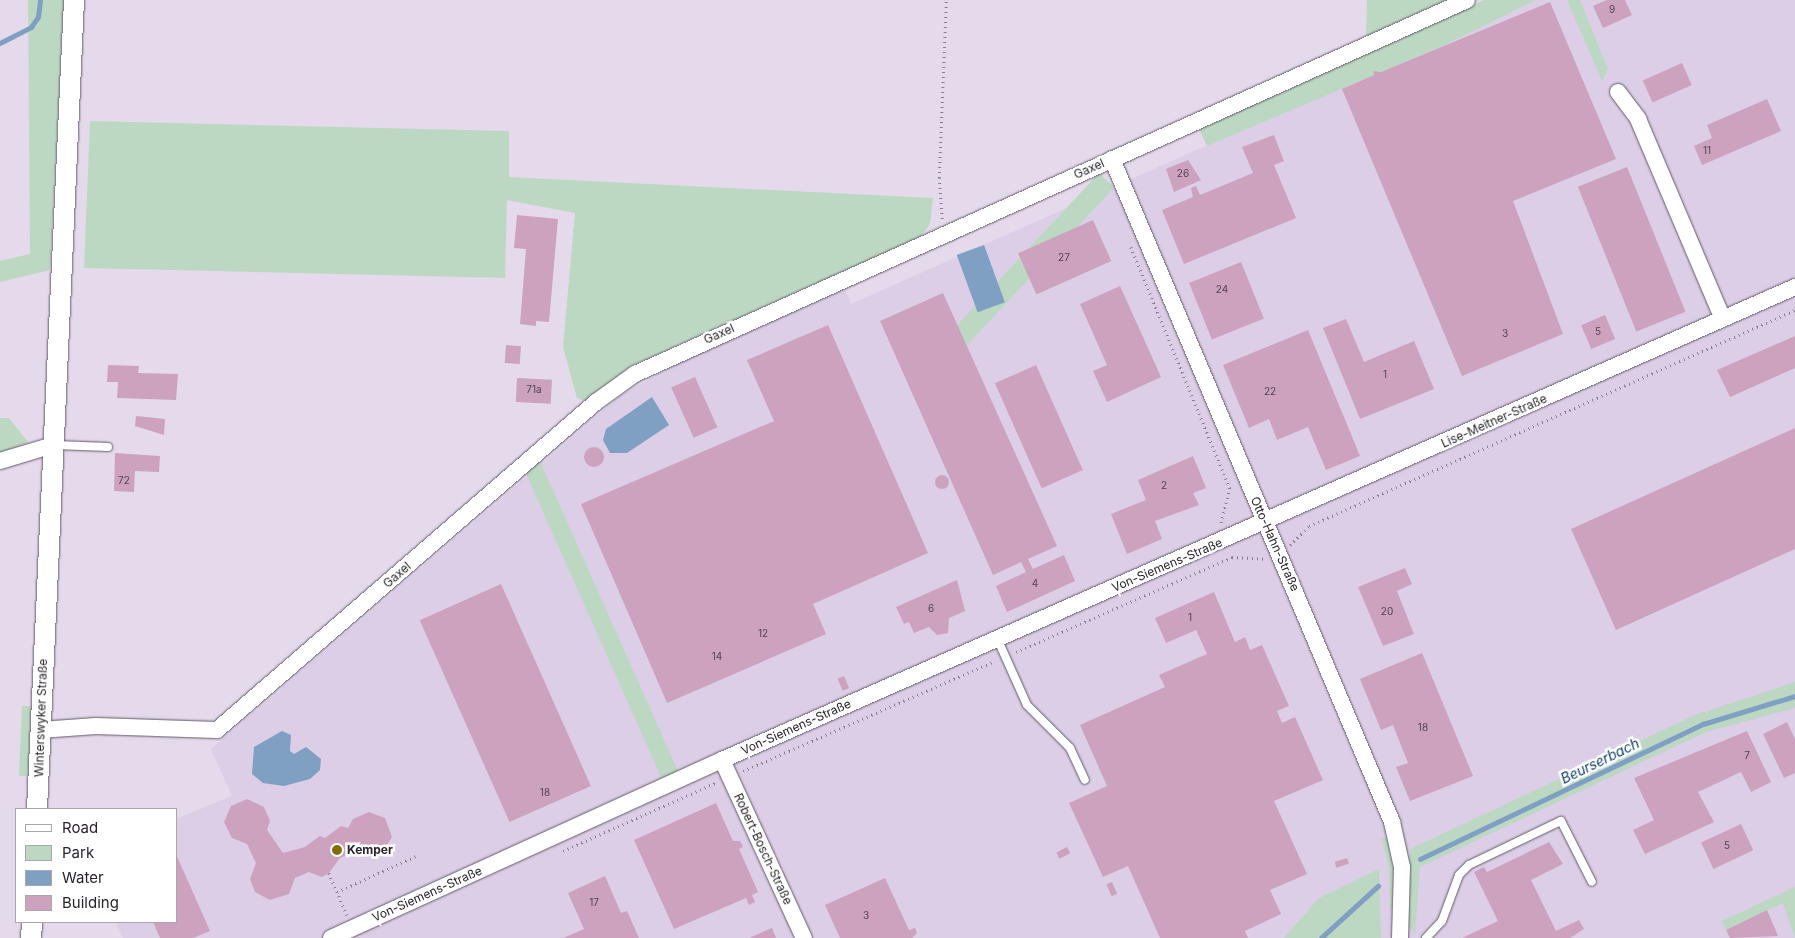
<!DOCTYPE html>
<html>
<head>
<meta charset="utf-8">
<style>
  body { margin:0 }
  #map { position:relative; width:1795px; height:938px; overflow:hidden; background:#e5daec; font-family:Inter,sans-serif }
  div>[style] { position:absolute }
  .built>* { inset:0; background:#dccee6 }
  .green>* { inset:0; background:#bcd8c2; transform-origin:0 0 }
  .water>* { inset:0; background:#7f9fc3; transform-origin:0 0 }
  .stream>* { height:4.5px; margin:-2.25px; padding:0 2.25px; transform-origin:2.25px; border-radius:2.25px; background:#7f9fc3 }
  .building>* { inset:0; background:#cca2bf; transform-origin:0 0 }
  .round { border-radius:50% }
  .path>* { height:2.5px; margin-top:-1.25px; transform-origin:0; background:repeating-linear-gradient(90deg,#87808c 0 1px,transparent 0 5px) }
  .roads { filter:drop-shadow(0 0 1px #625968) drop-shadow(0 0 1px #625968) }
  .service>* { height:8px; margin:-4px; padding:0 4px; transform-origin:4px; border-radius:4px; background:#fff }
  .minor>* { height:16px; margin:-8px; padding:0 8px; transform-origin:8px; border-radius:8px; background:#fff }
  .tertiary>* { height:20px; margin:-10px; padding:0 10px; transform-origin:10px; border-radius:10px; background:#fff }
  .dots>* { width:14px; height:14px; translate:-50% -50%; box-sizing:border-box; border:2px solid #fff; border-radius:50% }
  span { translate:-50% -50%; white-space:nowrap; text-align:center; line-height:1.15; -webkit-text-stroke:5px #fff; paint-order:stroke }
  .number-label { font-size:10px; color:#51444f }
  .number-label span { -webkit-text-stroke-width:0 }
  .street-label { font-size:12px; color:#28242a }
  .poi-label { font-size:12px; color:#28242a; font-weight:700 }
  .left { translate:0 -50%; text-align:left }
  .water-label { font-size:14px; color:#0f3f6c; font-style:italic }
  .legend { position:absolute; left:15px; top:808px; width:162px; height:115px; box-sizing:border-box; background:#fff; border:1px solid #a9a7aa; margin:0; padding:6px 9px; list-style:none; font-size:15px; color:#28242a }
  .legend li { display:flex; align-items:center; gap:10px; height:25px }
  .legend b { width:25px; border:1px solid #a9a7aa }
</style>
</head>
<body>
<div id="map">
  <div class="built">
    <div style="clip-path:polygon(1533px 0,1567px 0,1569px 5px,1579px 0,1795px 0,1795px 938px,123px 938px,116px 922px,176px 922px,176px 819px,232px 796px,211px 749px,620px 396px,674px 365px,844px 288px,851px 304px)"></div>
  </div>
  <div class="green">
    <div style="clip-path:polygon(28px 0,64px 0,50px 270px,0 282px,0 261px,30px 254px)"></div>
    <div style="clip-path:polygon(1367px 0,1447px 0,1366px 36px)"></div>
    <div style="clip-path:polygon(1484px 0,1536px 0,1447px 44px,1381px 72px,1373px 71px,1374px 75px,1207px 146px,1199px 129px)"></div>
    <div style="clip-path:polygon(1567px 0,1580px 0,1608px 69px,1602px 81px)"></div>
    <div style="clip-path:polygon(90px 121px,509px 131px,509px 177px,933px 198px,930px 224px,921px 237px,631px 366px,586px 401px,577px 398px,563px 347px,575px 213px,507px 200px,505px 278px,84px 268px)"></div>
    <div style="left:1099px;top:173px;width:21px;height:280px;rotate:43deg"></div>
    <div style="clip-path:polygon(0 418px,9px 418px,28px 442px,0 455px)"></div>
    <div style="left:540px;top:461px;width:339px;height:18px;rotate:66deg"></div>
    <div style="clip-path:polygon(1795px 682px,1795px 708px,1706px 732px,1420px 867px,1415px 934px,1409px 926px,1410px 849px,1695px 715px)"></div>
    <div style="clip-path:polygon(22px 706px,32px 706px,32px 773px,26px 776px,19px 776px)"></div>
    <div style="clip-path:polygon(1381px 838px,1389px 838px,1394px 858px,1395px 909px,1390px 909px,1389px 868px)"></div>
    <div style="clip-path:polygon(1379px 869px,1381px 938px,1284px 938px,1319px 898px)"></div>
    <div style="clip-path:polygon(1795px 887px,1795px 938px,1783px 903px,1726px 930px,1722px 921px)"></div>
  </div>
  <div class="water">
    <div style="left:984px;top:245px;width:61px;height:29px;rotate:70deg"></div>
    <div style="clip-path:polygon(652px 397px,669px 425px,627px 453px,610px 453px,603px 440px,606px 429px)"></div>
    <div style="clip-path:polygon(282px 731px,291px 735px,290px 751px,294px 754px,306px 747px,321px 759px,320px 770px,310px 779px,284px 786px,263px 783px,252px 774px,254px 747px)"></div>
  </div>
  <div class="stream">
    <div style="left:0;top:43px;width:35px;rotate:-27deg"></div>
    <div style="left:31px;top:27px;width:12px;rotate:-55deg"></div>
    <div style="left:38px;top:17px;width:17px;rotate:-83deg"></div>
    <div style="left:1420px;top:859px;width:314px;rotate:-25.5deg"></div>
    <div style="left:1703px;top:724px;width:96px;rotate:-16.9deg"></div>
    <div style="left:1321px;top:938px;width:77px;rotate:-42.4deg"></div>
  </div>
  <div class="building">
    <div style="clip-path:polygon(1607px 0,1625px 0,1632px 15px,1603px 28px,1593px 6px)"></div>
    <div style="clip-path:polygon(1550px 2px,1616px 159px,1513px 201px,1563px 334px,1462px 376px,1342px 89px,1374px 75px,1373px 71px,1381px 72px)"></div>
    <div style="left:1682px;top:63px;width:24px;height:43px;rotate:66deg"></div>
    <div style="clip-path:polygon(1767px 99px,1781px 131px,1702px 165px,1694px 146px,1712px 138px,1707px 125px)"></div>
    <div style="clip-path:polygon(1274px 135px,1284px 161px,1274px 165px,1296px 218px,1184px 264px,1162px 210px,1193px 197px,1191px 188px,1196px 186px,1200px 195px,1253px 173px,1242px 147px)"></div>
    <div style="clip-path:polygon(1188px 160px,1201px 180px,1174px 192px,1166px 169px)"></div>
    <div style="left:1627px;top:167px;width:156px;height:53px;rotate:68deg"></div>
    <div style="clip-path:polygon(517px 215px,558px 219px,549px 322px,536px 321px,536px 326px,520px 324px,526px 249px,514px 248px)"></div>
    <div style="left:1093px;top:220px;width:45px;height:82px;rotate:66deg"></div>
    <div style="left:1241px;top:262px;width:61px;height:56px;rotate:68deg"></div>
    <div style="clip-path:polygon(1120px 286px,1161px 377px,1107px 402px,1093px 371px,1107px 365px,1080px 304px)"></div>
    <div style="clip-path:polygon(943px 293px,1057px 546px,1028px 559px,1033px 569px,1064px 555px,1075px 581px,1007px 612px,996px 586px,1026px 572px,1021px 562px,993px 575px,880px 321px)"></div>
    <div style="left:1605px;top:315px;width:26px;height:26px;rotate:67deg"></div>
    <div style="clip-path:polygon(1346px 319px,1364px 362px,1414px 341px,1434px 389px,1360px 419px,1323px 328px)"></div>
    <div style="clip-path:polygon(828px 325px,928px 553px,813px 604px,826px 634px,667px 703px,581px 504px,774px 421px,747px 360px)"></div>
    <div style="clip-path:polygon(1308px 330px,1360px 456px,1326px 470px,1308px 427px,1277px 440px,1269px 419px,1249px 428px,1223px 365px)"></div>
    <div style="clip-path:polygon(1795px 336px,1795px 368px,1730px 397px,1717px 370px)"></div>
    <div style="left:506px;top:345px;width:15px;height:18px;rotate:4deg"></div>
    <div style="clip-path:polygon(108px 365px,139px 366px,138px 373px,178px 374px,176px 400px,117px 398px,118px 382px,107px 382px)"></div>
    <div style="left:1036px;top:365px;width:115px;height:45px;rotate:66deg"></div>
    <div style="left:695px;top:377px;width:55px;height:26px;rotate:66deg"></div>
    <div style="left:517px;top:378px;width:35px;height:24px;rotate:3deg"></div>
    <div style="clip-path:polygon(136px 416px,165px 419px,164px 435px,135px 426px)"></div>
    <div style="clip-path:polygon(1795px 428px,1795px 549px,1616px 630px,1571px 529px)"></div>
    <div class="round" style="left:584px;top:447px;width:20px;height:20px"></div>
    <div style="clip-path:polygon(115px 453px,160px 456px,159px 472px,135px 471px,134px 492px,114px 491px)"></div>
    <div style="clip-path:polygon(1193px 456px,1206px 488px,1193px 493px,1199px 505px,1155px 521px,1162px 539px,1127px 554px,1111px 514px,1146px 500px,1138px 480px)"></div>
    <div class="round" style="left:935px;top:475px;width:14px;height:14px"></div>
    <div style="clip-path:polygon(1405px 568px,1412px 584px,1397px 591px,1414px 634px,1383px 646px,1358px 587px)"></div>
    <div style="clip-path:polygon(957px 580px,965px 611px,949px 618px,948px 633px,937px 635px,929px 627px,914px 633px,909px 622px,904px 624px,896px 607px)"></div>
    <div style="left:501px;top:584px;width:221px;height:89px;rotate:66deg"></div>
    <div style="clip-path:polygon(1214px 592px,1235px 642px,1245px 637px,1250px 650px,1262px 645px,1289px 706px,1277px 711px,1282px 723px,1295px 717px,1323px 780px,1274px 801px,1307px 874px,1270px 890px,1281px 914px,1245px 931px,1248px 938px,1160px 938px,1128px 866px,1103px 877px,1069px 803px,1107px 786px,1080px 725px,1165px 687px,1159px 675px,1207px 654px,1196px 630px,1166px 643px,1155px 618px)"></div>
    <div style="clip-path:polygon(1422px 653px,1473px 776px,1410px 801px,1396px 767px,1408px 763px,1393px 725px,1381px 730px,1360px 679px)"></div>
    <div style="left:844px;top:676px;width:13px;height:7px;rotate:67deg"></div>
    <div style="clip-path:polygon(1787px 722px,1795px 739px,1795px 773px,1784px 778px,1763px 734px)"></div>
    <div style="clip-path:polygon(1747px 731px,1771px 782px,1751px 792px,1741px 772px,1698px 792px,1714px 822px,1645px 854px,1633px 830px,1654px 820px,1634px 778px)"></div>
    <div style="clip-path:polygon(247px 799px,264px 807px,270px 821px,267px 830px,283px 853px,305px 847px,320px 836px,325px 838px,341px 826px,348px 828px,353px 819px,369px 812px,385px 818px,392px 837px,383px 852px,370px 857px,354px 852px,340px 858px,329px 873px,322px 877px,309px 872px,295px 878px,289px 894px,270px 900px,255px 892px,250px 879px,256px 863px,247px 844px,232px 838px,224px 822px,231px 806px)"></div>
    <div style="clip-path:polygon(716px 803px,733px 841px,740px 841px,743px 847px,739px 849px,758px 892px,752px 895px,755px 902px,749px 905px,746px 898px,674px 929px,634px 840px)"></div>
    <div style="left:1741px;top:824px;width:29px;height:44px;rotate:65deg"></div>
    <div style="clip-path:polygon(1549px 842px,1563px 864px,1531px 880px,1556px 931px,1579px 920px,1584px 929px,1570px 938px,1462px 938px,1498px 921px,1474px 872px,1484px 867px,1487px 872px)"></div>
    <div style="left:1067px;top:847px;width:7px;height:12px;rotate:63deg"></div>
    <div style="clip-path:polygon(176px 854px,210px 931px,193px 938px,160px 938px,153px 922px,176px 922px)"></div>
    <div style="left:1347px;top:858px;width:6px;height:13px;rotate:72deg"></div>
    <div style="clip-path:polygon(605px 876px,621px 913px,627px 911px,639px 938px,563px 938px,584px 929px,568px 893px)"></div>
    <div style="clip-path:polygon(885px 878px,909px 930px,915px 928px,917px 933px,912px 938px,840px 938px,825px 905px)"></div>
    <div style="left:1112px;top:882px;width:13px;height:6px;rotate:67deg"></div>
    <div style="clip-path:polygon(1767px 910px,1778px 936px,1730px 938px,1726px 930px)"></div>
    <div style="clip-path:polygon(772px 928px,776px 938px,749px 938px)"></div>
  </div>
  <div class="path">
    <div style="left:942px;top:219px;width:41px;rotate:-94.2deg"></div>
    <div style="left:939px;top:178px;width:178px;rotate:-87.7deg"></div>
    <div style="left:1131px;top:247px;width:261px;rotate:67.7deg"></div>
    <div style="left:1230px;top:488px;width:36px;rotate:104deg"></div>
    <div style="left:1290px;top:545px;width:27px;rotate:-45deg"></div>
    <div style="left:1309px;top:526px;width:532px;rotate:-23.96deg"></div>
    <div style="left:1016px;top:652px;width:236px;rotate:-23.7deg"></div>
    <div style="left:1232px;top:557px;width:33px;rotate:3deg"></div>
    <div style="left:743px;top:771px;width:275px;rotate:-23.6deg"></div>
    <div style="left:563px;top:851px;width:167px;rotate:-24.1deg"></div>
    <div style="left:329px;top:873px;width:46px;rotate:66.8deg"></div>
    <div style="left:337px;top:892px;width:87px;rotate:-24.5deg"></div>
  </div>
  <div class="roads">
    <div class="service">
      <div style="left:55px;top:445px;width:53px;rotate:2.2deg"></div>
      <div style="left:997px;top:638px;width:73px;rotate:65.9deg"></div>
      <div style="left:1027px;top:705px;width:61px;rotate:45deg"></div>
      <div style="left:1070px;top:748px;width:35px;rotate:65deg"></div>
      <div style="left:1426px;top:938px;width:23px;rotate:-47deg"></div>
      <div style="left:1442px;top:921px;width:49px;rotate:-69.7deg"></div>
      <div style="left:1459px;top:875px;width:14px;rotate:-45deg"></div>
      <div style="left:1469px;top:865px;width:102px;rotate:-25.6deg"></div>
      <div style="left:1561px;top:821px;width:68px;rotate:63.1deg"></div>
    </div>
    <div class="minor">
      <div style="left:1618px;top:92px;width:34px;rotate:53deg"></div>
      <div style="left:1638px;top:119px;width:217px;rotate:67deg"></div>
      <div style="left:1112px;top:159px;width:720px;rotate:67.1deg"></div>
      <div style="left:1392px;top:822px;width:46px;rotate:77.5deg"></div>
      <div style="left:1402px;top:867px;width:71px;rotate:91.6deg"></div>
      <div style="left:0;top:461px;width:55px;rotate:-16.8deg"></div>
      <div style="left:40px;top:730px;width:56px;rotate:-4.1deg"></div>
      <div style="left:96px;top:726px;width:121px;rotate:1.9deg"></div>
      <div style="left:217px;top:730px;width:501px;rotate:-40.87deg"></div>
      <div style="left:596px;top:402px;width:48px;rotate:-35.7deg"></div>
      <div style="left:635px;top:374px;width:912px;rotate:-24.2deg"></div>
      <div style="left:722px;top:760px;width:196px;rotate:65.3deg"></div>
      <div style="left:331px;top:938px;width:430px;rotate:-24.5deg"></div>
      <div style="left:722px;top:760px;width:1173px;rotate:-23.79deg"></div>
    </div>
    <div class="tertiary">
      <div style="left:37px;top:809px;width:810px;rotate:-87.38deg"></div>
      <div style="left:31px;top:938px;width:16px;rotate:-86deg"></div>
    </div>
  </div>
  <div class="dots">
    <div style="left:337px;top:850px;background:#836d09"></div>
  </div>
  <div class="number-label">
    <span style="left:1612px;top:10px">9</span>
    <span style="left:1707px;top:151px">11</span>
    <span style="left:1183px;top:174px">26</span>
    <span style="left:1064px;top:258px">27</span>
    <span style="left:1222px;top:290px">24</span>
    <span style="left:1598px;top:332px">5</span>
    <span style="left:1505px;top:334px">3</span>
    <span style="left:1385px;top:375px">1</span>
    <span style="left:534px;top:390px">71a</span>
    <span style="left:1270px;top:392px">22</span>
    <span style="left:124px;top:481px">72</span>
    <span style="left:1164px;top:486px">2</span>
    <span style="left:1035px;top:584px">4</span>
    <span style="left:931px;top:609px">6</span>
    <span style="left:1387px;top:612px">20</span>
    <span style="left:1190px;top:618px">1</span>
    <span style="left:763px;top:634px">12</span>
    <span style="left:717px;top:657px">14</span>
    <span style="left:1423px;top:728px">18</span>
    <span style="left:1747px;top:756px">7</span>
    <span style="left:545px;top:793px">18</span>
    <span style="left:1727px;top:846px">5</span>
    <span style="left:594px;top:903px">17</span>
    <span style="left:866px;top:916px">3</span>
  </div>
  <div class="street-label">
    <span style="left:1089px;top:169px;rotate:-24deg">Gaxel</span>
    <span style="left:719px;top:334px;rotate:-24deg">Gaxel</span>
    <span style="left:1494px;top:421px;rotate:-24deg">Lise-Meitner-Straße</span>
    <span style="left:1275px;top:544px;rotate:66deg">Otto-Hahn-Straße</span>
    <span style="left:1167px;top:565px;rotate:-23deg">Von-Siemens-Straße</span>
    <span style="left:397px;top:575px;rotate:-41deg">Gaxel</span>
    <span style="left:41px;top:718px;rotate:-88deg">Winterswyker Straße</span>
    <span style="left:796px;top:727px;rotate:-24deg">Von-Siemens-Straße</span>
    <span style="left:763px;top:849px;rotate:65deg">Robert-Bosch-Straße</span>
    <span style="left:427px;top:894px;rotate:-24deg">Von-Siemens-Straße</span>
  </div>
  <div class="poi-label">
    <span class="left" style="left:347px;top:850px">Kemper</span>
  </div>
  <div class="water-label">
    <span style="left:1600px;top:761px;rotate:-26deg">Beurserbach</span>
  </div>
  <ul class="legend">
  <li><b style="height:6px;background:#fff"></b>Road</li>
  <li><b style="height:14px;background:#bcd8c2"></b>Park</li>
  <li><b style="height:14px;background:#7f9fc3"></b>Water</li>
  <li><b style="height:14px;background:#cca2bf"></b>Building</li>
  </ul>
</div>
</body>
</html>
